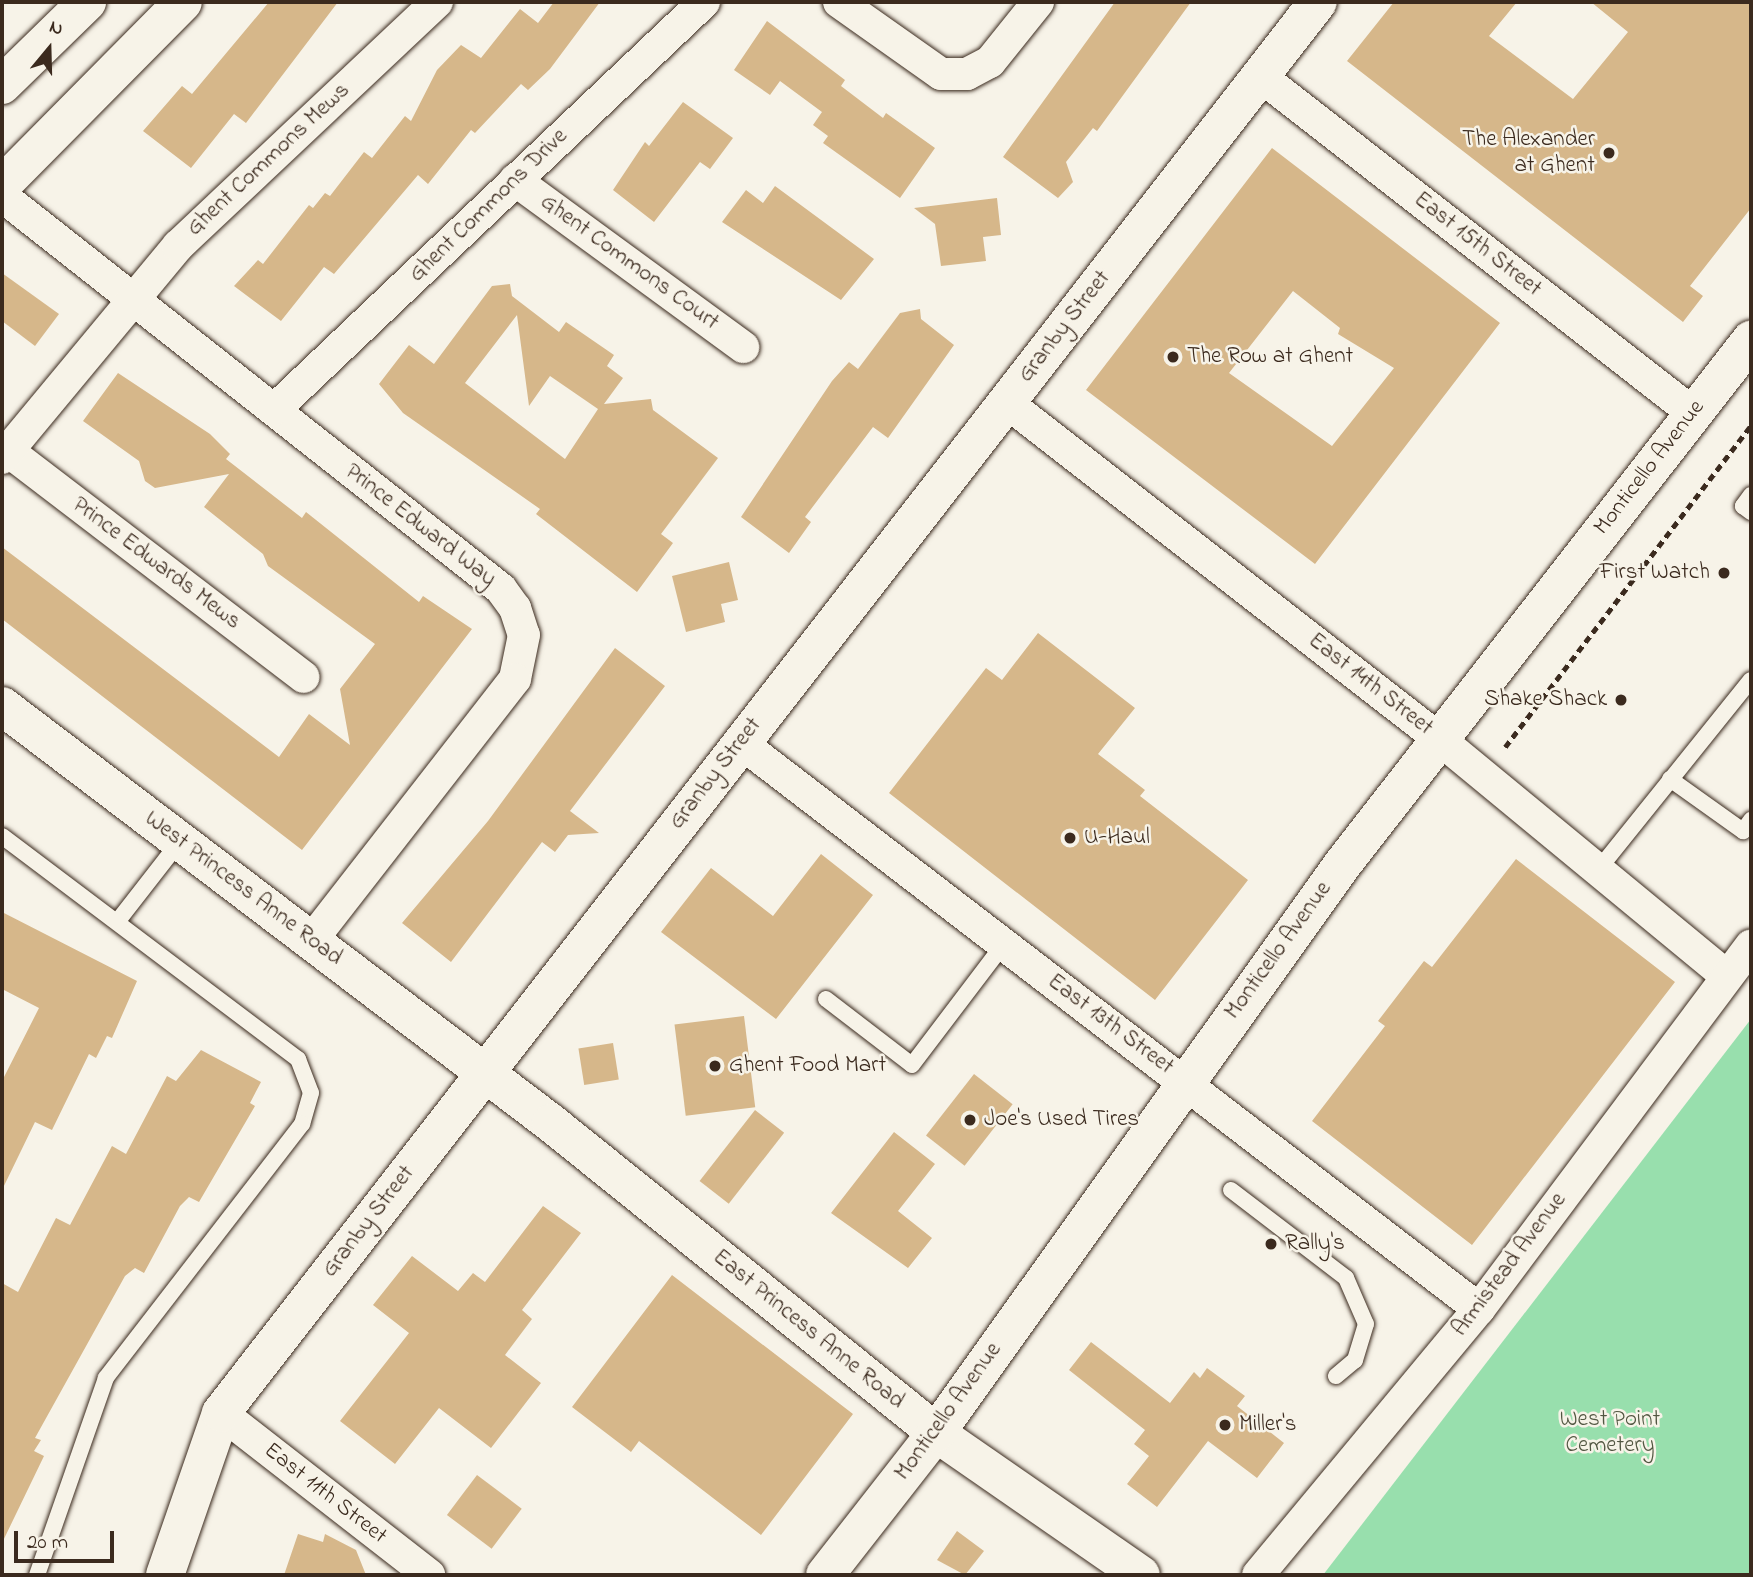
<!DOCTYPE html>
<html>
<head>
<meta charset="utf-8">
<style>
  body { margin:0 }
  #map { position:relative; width:1753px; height:1577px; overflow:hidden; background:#f7f3e8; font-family:"Indie Flower",sans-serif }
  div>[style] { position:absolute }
  .green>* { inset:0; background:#98dfad }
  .building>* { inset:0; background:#d6b78a; transform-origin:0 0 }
  .path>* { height:4.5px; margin-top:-2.25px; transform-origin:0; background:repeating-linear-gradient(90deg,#3b2a1e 0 7px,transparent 0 12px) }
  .roads { filter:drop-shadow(0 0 2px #3b2a1e) drop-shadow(0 0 2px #3b2a1e) }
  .lane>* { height:16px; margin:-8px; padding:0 8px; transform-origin:8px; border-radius:8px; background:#f7f3e8 }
  .street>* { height:32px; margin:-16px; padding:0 16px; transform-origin:16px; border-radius:16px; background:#f7f3e8 }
  .secondary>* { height:38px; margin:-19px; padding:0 19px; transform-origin:19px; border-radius:19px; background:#f7f3e8 }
  .primary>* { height:38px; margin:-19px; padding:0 19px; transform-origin:19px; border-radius:19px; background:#f7f3e8 }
  .dots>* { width:19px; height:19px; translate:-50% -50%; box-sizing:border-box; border:4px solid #f7f3e8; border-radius:50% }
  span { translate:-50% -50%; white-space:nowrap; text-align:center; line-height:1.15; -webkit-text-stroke:5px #f7f3e8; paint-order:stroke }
  .poi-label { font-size:23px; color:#3b2a1e }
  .right { translate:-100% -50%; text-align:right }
  .left { translate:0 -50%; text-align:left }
  .street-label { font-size:23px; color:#3b2a1e }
  .park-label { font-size:23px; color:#525742 }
  .frame { position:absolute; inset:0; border:4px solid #3b2a1e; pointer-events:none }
  .north { position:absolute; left:14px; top:14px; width:70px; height:70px; -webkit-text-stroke:5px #f7f3e8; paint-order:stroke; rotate:19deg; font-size:19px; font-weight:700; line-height:28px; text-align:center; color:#3b2a1e }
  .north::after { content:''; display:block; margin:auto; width:24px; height:32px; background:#3b2a1e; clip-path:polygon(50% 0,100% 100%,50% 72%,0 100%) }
  .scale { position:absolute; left:14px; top:1531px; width:100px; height:32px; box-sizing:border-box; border:4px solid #3b2a1e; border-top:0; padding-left:9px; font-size:21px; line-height:24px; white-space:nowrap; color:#3b2a1e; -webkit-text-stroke:5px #f7f3e8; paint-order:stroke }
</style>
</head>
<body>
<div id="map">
  <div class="green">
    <div style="clip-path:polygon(1751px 1019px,1751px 1575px,1323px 1575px)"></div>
  </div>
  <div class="building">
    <div style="clip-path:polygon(269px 2px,338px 2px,246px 123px,234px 114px,191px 168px,143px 131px,182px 86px,192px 94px)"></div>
    <div style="clip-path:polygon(554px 2px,600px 2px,550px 69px,528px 90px,521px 84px,475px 133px,471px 130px,428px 184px,418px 175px,334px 274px,324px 267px,281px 321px,234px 286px,258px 260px,263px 264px,309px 205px,313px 208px,325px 193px,330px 196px,364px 152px,372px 158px,405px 116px,411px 121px,437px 70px,461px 45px,481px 58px,520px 9px,538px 23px)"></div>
    <div style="clip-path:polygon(1115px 2px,1191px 2px,1097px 131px,1093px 128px,1066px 162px,1073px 182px,1058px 198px,1003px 157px)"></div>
    <div style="clip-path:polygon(1394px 2px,1517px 2px,1489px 36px,1573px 99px,1628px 32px,1591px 2px,1751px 2px,1751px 208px,1690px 286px,1703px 296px,1683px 322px,1347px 61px)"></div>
    <div style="clip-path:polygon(767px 21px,845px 80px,841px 86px,883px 118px,886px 113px,935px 148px,900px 198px,823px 143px,828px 136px,813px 125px,822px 112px,780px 81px,770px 95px,734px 70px)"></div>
    <div style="clip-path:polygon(683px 102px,733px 138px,710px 169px,700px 162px,654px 222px,613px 190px,645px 142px,649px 146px)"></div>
    <div style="clip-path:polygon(evenodd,1272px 148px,1500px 323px,1315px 564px,1086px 390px,1272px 148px,1293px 291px,1340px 328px,1338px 334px,1394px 368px,1332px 446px,1229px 373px,1293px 291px)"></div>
    <div style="clip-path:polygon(775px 186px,874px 259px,841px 300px,722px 222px,746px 190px,763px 203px)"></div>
    <div style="clip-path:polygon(997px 198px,1001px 235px,983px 237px,986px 261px,941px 266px,935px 224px,914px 208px)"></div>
    <div style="clip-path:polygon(2px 273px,59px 314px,35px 346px,2px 321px)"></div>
    <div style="clip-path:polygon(evenodd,510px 284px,512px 296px,559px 332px,566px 322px,614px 355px,607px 366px,623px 378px,604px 404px,651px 399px,653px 410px,718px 458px,661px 534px,673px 543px,637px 592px,536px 514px,540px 509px,403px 413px,379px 384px,409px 345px,434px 364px,492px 286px,510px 284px,517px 315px,529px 406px,550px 376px,598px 409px,565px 459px,465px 383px,517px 315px)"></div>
    <div style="clip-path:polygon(920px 309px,921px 319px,954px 345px,888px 438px,873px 427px,805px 517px,811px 522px,789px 553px,741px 517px,832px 381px,849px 362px,858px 369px,900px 313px)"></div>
    <div style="clip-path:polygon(118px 373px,210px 434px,230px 454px,226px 459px,302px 518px,306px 512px,419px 602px,423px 596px,472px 629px,302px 850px,2px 619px,2px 547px,279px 757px,309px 714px,350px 745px,340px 689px,375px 644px,268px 566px,263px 554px,204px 507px,229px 474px,155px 488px,145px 481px,139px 461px,83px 421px)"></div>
    <div style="clip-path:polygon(729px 562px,738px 600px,721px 604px,725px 622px,686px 632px,672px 576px)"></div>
    <div style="clip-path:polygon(1038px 633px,1135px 708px,1098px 754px,1145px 790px,1140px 796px,1248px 880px,1155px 1000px,889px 793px,986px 668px,1002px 680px)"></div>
    <div style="clip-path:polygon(615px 648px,665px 686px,570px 811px,599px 833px,568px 835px,555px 852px,542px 842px,451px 962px,402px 923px,488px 821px)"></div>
    <div style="clip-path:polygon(821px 854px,873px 895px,776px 1019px,661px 932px,711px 868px,773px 916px)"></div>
    <div style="clip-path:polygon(1516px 859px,1675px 982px,1472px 1245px,1312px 1121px,1385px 1026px,1378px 1021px,1424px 961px,1432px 967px)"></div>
    <div style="clip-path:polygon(2px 912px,137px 981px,112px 1038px,107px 1036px,96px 1058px,89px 1054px,52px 1130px,35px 1122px,2px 1190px,2px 1081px,39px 1008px,2px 989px)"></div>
    <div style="left:744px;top:1016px;width:92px;height:70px;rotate:83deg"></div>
    <div style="left:613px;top:1043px;width:37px;height:35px;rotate:81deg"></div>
    <div style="clip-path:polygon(201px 1050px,261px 1082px,250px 1103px,255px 1106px,199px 1202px,189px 1197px,180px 1206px,144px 1273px,135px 1268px,125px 1276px,35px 1438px,41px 1440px,34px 1451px,44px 1456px,2px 1543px,2px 1283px,18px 1292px,56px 1218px,70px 1225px,112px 1146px,126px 1154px,167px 1076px,176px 1081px)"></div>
    <div style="left:974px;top:1074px;width:49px;height:78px;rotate:38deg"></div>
    <div style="left:755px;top:1110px;width:37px;height:90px;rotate:38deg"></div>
    <div style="clip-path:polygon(894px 1132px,935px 1164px,898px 1211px,932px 1238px,908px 1268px,831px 1213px)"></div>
    <div style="clip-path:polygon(543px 1206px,581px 1233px,522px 1310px,532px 1319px,505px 1355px,541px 1383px,491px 1448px,439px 1408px,395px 1464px,340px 1421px,409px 1333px,373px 1305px,412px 1256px,458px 1291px,473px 1273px,485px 1282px)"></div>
    <div style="clip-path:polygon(672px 1275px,853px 1414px,761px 1535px,639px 1441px,631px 1452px,572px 1407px)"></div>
    <div style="clip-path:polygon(1091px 1342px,1170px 1403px,1194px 1372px,1200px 1378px,1207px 1368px,1245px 1396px,1237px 1406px,1284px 1443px,1257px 1478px,1208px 1441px,1157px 1507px,1127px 1484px,1149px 1456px,1134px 1444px,1145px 1430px,1069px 1370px)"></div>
    <div style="left:477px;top:1475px;width:56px;height:50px;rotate:37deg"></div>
    <div style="clip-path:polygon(957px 1531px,984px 1551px,965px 1575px,937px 1560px)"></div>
    <div style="clip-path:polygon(298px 1534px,323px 1542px,325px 1534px,356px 1550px,366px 1575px,284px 1575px)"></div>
  </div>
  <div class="path">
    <div style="left:1505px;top:747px;width:405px;rotate:-52.6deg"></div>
  </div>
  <div class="roads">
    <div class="lane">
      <div style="left:1751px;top:495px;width:14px;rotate:126deg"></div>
      <div style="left:1743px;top:506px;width:10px;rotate:37deg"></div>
      <div style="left:1670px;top:779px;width:90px;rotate:35.5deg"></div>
      <div style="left:1743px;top:831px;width:14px;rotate:-54deg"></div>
      <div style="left:2px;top:836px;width:371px;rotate:37deg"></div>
      <div style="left:298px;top:1059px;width:36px;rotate:69deg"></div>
      <div style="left:311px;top:1093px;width:32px;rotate:106deg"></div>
      <div style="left:302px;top:1124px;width:321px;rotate:127.7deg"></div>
      <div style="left:106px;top:1378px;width:209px;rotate:109.3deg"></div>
      <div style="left:1598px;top:870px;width:244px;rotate:-51.2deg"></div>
      <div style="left:117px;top:922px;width:103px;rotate:-52.1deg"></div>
      <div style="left:826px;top:999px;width:108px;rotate:37.5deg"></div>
      <div style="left:912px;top:1065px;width:152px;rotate:-52.8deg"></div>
      <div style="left:1231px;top:1190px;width:145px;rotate:37.4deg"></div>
      <div style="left:1346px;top:1278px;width:50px;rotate:66.5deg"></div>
      <div style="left:1366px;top:1324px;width:38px;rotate:107deg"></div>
      <div style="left:1355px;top:1360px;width:25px;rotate:140deg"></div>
    </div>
    <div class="street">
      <div style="left:839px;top:2px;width:125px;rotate:35.2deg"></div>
      <div style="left:941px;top:74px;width:26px"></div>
      <div style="left:967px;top:74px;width:26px;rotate:-28deg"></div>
      <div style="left:990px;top:62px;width:77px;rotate:-51.3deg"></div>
      <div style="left:1260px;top:76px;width:549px;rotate:37.89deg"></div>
      <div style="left:515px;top:180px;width:283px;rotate:36.2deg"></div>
      <div style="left:2px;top:196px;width:635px;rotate:38.22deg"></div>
      <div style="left:501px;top:589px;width:24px;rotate:54deg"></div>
      <div style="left:515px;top:608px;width:28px;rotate:72deg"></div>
      <div style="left:524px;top:635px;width:45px;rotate:101.6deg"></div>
      <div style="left:515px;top:679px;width:332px;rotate:127.9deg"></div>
      <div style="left:1006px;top:402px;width:547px;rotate:37.87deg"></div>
      <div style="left:1438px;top:738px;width:374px;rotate:39.5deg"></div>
      <div style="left:274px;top:410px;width:593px;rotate:-43.5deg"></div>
      <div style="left:8px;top:451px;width:372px;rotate:37.4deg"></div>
      <div style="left:2px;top:458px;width:276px;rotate:-50.3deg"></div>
      <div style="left:178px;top:246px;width:356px;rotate:-43.3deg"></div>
      <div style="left:741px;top:743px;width:930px;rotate:37.49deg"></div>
      <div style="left:221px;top:1413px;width:264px;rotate:37.9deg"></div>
      <div style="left:1258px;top:1575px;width:346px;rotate:-50.3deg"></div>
      <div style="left:1479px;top:1309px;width:454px;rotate:-53.2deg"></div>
    </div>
    <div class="secondary">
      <div style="left:2px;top:85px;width:119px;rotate:-44.3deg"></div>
      <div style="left:2px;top:185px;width:257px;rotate:-45.3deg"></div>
      <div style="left:2px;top:706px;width:689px;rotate:37.22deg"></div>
      <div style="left:551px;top:1123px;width:494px;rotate:38.8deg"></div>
      <div style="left:936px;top:1433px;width:249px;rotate:34.7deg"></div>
      <div style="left:165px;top:1575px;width:171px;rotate:-70.9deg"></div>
      <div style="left:221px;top:1413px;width:1787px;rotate:-52.14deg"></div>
    </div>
    <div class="primary">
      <div style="left:825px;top:1575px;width:180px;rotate:-52deg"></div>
      <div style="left:936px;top:1433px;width:698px;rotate:-54.44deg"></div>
      <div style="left:1342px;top:865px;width:666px;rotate:-52.08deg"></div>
    </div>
  </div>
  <div class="dots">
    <div style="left:1609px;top:153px;background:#3b2a1e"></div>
    <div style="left:1173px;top:357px;background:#3b2a1e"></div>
    <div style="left:1724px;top:573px;background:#3b2a1e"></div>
    <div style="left:1621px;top:700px;background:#3b2a1e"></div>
    <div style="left:1070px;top:838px;background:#3b2a1e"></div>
    <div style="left:715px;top:1066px;background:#3b2a1e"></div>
    <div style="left:970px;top:1120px;background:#3b2a1e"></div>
    <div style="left:1271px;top:1244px;background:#3b2a1e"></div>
    <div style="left:1225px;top:1425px;background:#3b2a1e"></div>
  </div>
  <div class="poi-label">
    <span class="right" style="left:1595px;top:153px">The Alexander<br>at Ghent</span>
    <span class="left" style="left:1187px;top:357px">The Row at Ghent</span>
    <span class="right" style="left:1710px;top:573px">First Watch</span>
    <span class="right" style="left:1607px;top:700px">Shake Shack</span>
    <span class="left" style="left:1084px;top:838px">U-Haul</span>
    <span class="left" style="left:729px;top:1066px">Ghent Food Mart</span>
    <span class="left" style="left:984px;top:1120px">Joe's Used Tires</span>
    <span class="left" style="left:1285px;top:1244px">Rally's</span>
    <span class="left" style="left:1239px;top:1425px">Miller's</span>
  </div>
  <div class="street-label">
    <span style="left:269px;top:160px;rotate:-43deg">Ghent Commons Mews</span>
    <span style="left:489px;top:206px;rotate:-44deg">Ghent Commons Drive</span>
    <span style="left:1477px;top:245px;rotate:38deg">East 15th Street</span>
    <span style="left:629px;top:263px;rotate:36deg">Ghent Commons Court</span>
    <span style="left:1065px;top:327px;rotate:-52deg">Granby Street</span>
    <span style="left:1650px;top:468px;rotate:-52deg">Monticello Avenue</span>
    <span style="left:420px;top:526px;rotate:38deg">Prince Edward Way</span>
    <span style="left:156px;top:564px;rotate:37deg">Prince Edwards Mews</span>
    <span style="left:1370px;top:685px;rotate:38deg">East 14th Street</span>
    <span style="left:716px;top:774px;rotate:-52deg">Granby Street</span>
    <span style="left:243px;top:889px;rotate:37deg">West Princess Anne Road</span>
    <span style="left:1279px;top:951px;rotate:-54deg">Monticello Avenue</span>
    <span style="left:1110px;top:1025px;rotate:37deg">East 13th Street</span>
    <span style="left:369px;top:1222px;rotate:-52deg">Granby Street</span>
    <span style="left:1510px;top:1265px;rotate:-53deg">Armistead Avenue</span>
    <span style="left:808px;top:1330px;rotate:39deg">East Princess Anne Road</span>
    <span style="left:949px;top:1412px;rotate:-54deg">Monticello Avenue</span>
    <span style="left:325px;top:1494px;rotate:38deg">East 11th Street</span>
  </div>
  <div class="park-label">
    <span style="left:1610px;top:1433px">West Point<br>Cemetery</span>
  </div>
  <div class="frame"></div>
  <div class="north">N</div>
  <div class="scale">20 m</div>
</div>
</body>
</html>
